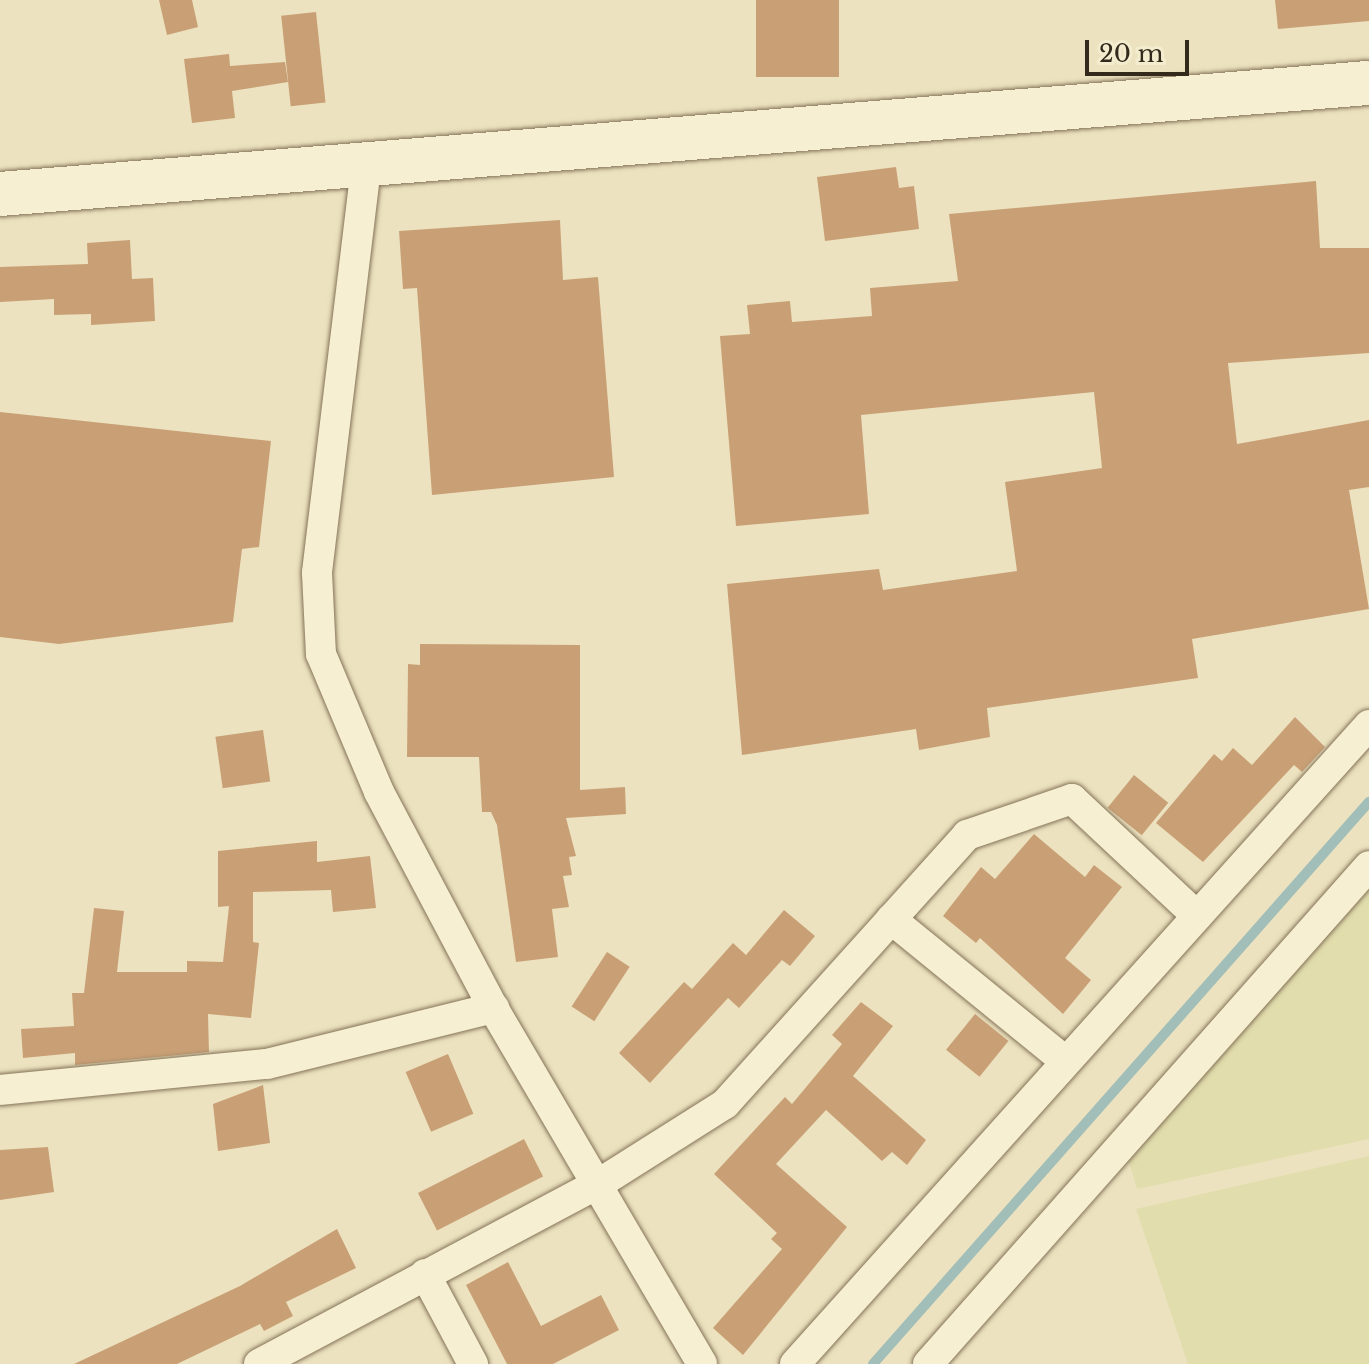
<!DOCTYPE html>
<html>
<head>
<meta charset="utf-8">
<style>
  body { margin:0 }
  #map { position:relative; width:1369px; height:1364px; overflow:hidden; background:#ece2bf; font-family:"Libre Baskerville",serif }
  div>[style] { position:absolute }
  .farmland>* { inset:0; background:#e1ddad }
  .stream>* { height:10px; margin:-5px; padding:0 5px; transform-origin:5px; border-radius:5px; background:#a2beb8 }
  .building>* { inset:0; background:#c9a076; transform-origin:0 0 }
  .roads { filter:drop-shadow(0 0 2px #847358) drop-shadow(0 0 2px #847358) }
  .street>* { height:30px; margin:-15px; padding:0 15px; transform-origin:15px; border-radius:15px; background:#f7efd2 }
  .secondary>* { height:44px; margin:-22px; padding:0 22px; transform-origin:22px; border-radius:22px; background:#f7efd2 }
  span { translate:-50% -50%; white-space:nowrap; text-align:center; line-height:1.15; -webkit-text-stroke:6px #f4ecce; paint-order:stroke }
  .scale { position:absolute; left:1085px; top:40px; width:104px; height:36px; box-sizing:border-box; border:4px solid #342a1c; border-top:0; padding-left:10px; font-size:24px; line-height:28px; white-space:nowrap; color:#342a1c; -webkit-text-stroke:6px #f4ecce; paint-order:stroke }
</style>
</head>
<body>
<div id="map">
  <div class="farmland">
    <div style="clip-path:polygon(1369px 880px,1369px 1139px,1137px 1189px,1124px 1145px)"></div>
    <div style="clip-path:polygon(1369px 1156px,1369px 1364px,1188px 1364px,1136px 1209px)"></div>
  </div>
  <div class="stream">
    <div style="left:873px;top:1364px;width:750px;rotate:-48.57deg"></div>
  </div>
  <div class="building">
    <div style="clip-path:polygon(159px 0,192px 0,198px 27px,167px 35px)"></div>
    <div style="left:756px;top:0;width:83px;height:77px"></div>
    <div style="clip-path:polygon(1275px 0,1369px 0,1369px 21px,1278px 29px)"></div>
    <div style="left:316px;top:12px;width:91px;height:35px;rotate:84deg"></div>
    <div style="clip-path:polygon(229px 54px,230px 66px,285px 62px,288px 82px,232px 91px,235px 118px,192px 123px,184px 59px)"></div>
    <div style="clip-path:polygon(896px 167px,899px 188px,914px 186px,919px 229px,825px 241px,817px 177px)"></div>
    <div style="clip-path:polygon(1316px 181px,1320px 248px,1369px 248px,1369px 353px,1228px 363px,1237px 444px,1369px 420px,1369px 487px,1349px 490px,1369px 609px,1192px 639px,1198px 678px,987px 708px,990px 737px,919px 750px,916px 729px,742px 755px,727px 584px,879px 569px,883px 590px,1017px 571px,1005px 482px,1102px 468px,1094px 392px,861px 415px,869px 514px,736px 526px,720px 336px,750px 334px,747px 305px,790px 301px,792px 322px,872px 316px,870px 288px,958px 281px,949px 214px)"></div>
    <div style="clip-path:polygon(560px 220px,563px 280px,598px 277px,614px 477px,432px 495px,417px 288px,403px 289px,399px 231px)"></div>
    <div style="clip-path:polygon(130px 240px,132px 279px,153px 278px,155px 321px,91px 325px,91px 314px,54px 315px,54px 299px,0 302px,0 267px,88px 264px,87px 243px)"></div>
    <div style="clip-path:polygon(0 412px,271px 441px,259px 547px,242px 549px,233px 622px,59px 644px,0 637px)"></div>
    <div style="clip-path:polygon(420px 644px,580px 645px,580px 790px,625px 787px,626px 814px,566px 818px,576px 856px,569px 857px,572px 875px,563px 876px,569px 907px,552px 909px,558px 957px,516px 962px,497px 825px,491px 812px,482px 812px,479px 757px,407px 757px,408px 664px,420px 665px)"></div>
    <div style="clip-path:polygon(1295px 717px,1325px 747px,1302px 772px,1294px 765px,1203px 862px,1156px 823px,1214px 754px,1222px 761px,1233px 748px,1252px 765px)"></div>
    <div style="left:263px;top:730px;width:52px;height:48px;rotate:82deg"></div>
    <div style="left:1134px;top:775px;width:44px;height:42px;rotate:39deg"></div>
    <div style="clip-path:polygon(1034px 834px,1085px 877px,1094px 865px,1122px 887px,1065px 958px,1091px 980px,1063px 1014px,980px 938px,976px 943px,943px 916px,981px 867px,995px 879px)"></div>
    <div style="clip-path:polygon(317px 841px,317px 862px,370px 856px,376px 908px,333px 912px,331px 890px,253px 892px,253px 942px,259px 943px,251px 1018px,208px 1014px,209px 1052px,75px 1065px,75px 1053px,23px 1058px,21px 1029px,74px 1026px,72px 993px,84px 993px,94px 908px,124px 911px,117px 972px,187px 972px,187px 961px,223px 962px,229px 906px,218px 907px,218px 851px)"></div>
    <div style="clip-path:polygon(784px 910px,815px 936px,790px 966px,782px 960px,739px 1008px,728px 998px,650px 1083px,619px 1053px,684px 982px,692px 989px,733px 943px,746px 955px)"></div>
    <div style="left:607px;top:952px;width:27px;height:65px;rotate:33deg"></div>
    <div style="clip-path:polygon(861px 1002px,893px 1026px,853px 1076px,926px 1140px,907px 1165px,892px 1152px,882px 1161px,826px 1110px,776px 1164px,847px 1227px,743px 1355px,713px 1328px,782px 1249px,771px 1239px,777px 1233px,714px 1174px,785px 1097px,792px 1104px,842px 1044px,832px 1035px)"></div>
    <div style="left:975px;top:1014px;width:43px;height:46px;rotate:39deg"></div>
    <div style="left:448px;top:1054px;width:65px;height:46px;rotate:67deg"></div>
    <div style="clip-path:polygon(263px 1085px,270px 1143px,218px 1151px,213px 1104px)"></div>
    <div style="left:524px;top:1139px;width:42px;height:119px;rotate:63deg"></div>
    <div style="clip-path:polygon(48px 1147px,54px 1192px,0 1200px,0 1150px)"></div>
    <div style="clip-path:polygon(337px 1229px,356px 1268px,286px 1302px,293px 1316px,264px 1331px,260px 1324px,177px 1364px,74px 1364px,240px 1286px)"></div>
    <div style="clip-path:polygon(508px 1262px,541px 1326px,601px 1295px,619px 1330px,553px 1364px,507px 1364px,466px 1285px)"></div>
  </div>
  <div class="roads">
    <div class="street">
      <div style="left:367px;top:159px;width:417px;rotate:96.9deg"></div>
      <div style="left:317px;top:573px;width:81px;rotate:87.2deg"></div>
      <div style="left:321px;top:654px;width:150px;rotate:67.2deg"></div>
      <div style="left:379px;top:792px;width:248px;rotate:62.1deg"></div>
      <div style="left:495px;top:1011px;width:409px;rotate:59.6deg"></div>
      <div style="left:891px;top:919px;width:225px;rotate:39.2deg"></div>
      <div style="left:0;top:1090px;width:268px;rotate:-5.6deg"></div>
      <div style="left:267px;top:1064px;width:234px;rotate:-13.9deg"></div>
      <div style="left:425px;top:1274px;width:102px;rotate:61.9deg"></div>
      <div style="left:259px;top:1364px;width:386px;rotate:-28deg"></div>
      <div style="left:600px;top:1183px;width:148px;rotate:-32.3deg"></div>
      <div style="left:725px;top:1104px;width:362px;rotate:-48deg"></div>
      <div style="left:967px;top:835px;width:111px;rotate:-18.9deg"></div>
      <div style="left:1072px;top:799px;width:171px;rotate:43.1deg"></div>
      <div style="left:795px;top:1364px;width:859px;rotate:-48.07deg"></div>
      <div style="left:928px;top:1364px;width:665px;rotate:-48.47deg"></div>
    </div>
    <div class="secondary">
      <div style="left:0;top:194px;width:1373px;rotate:-4.64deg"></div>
    </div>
  </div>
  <div class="scale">20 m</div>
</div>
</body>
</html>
